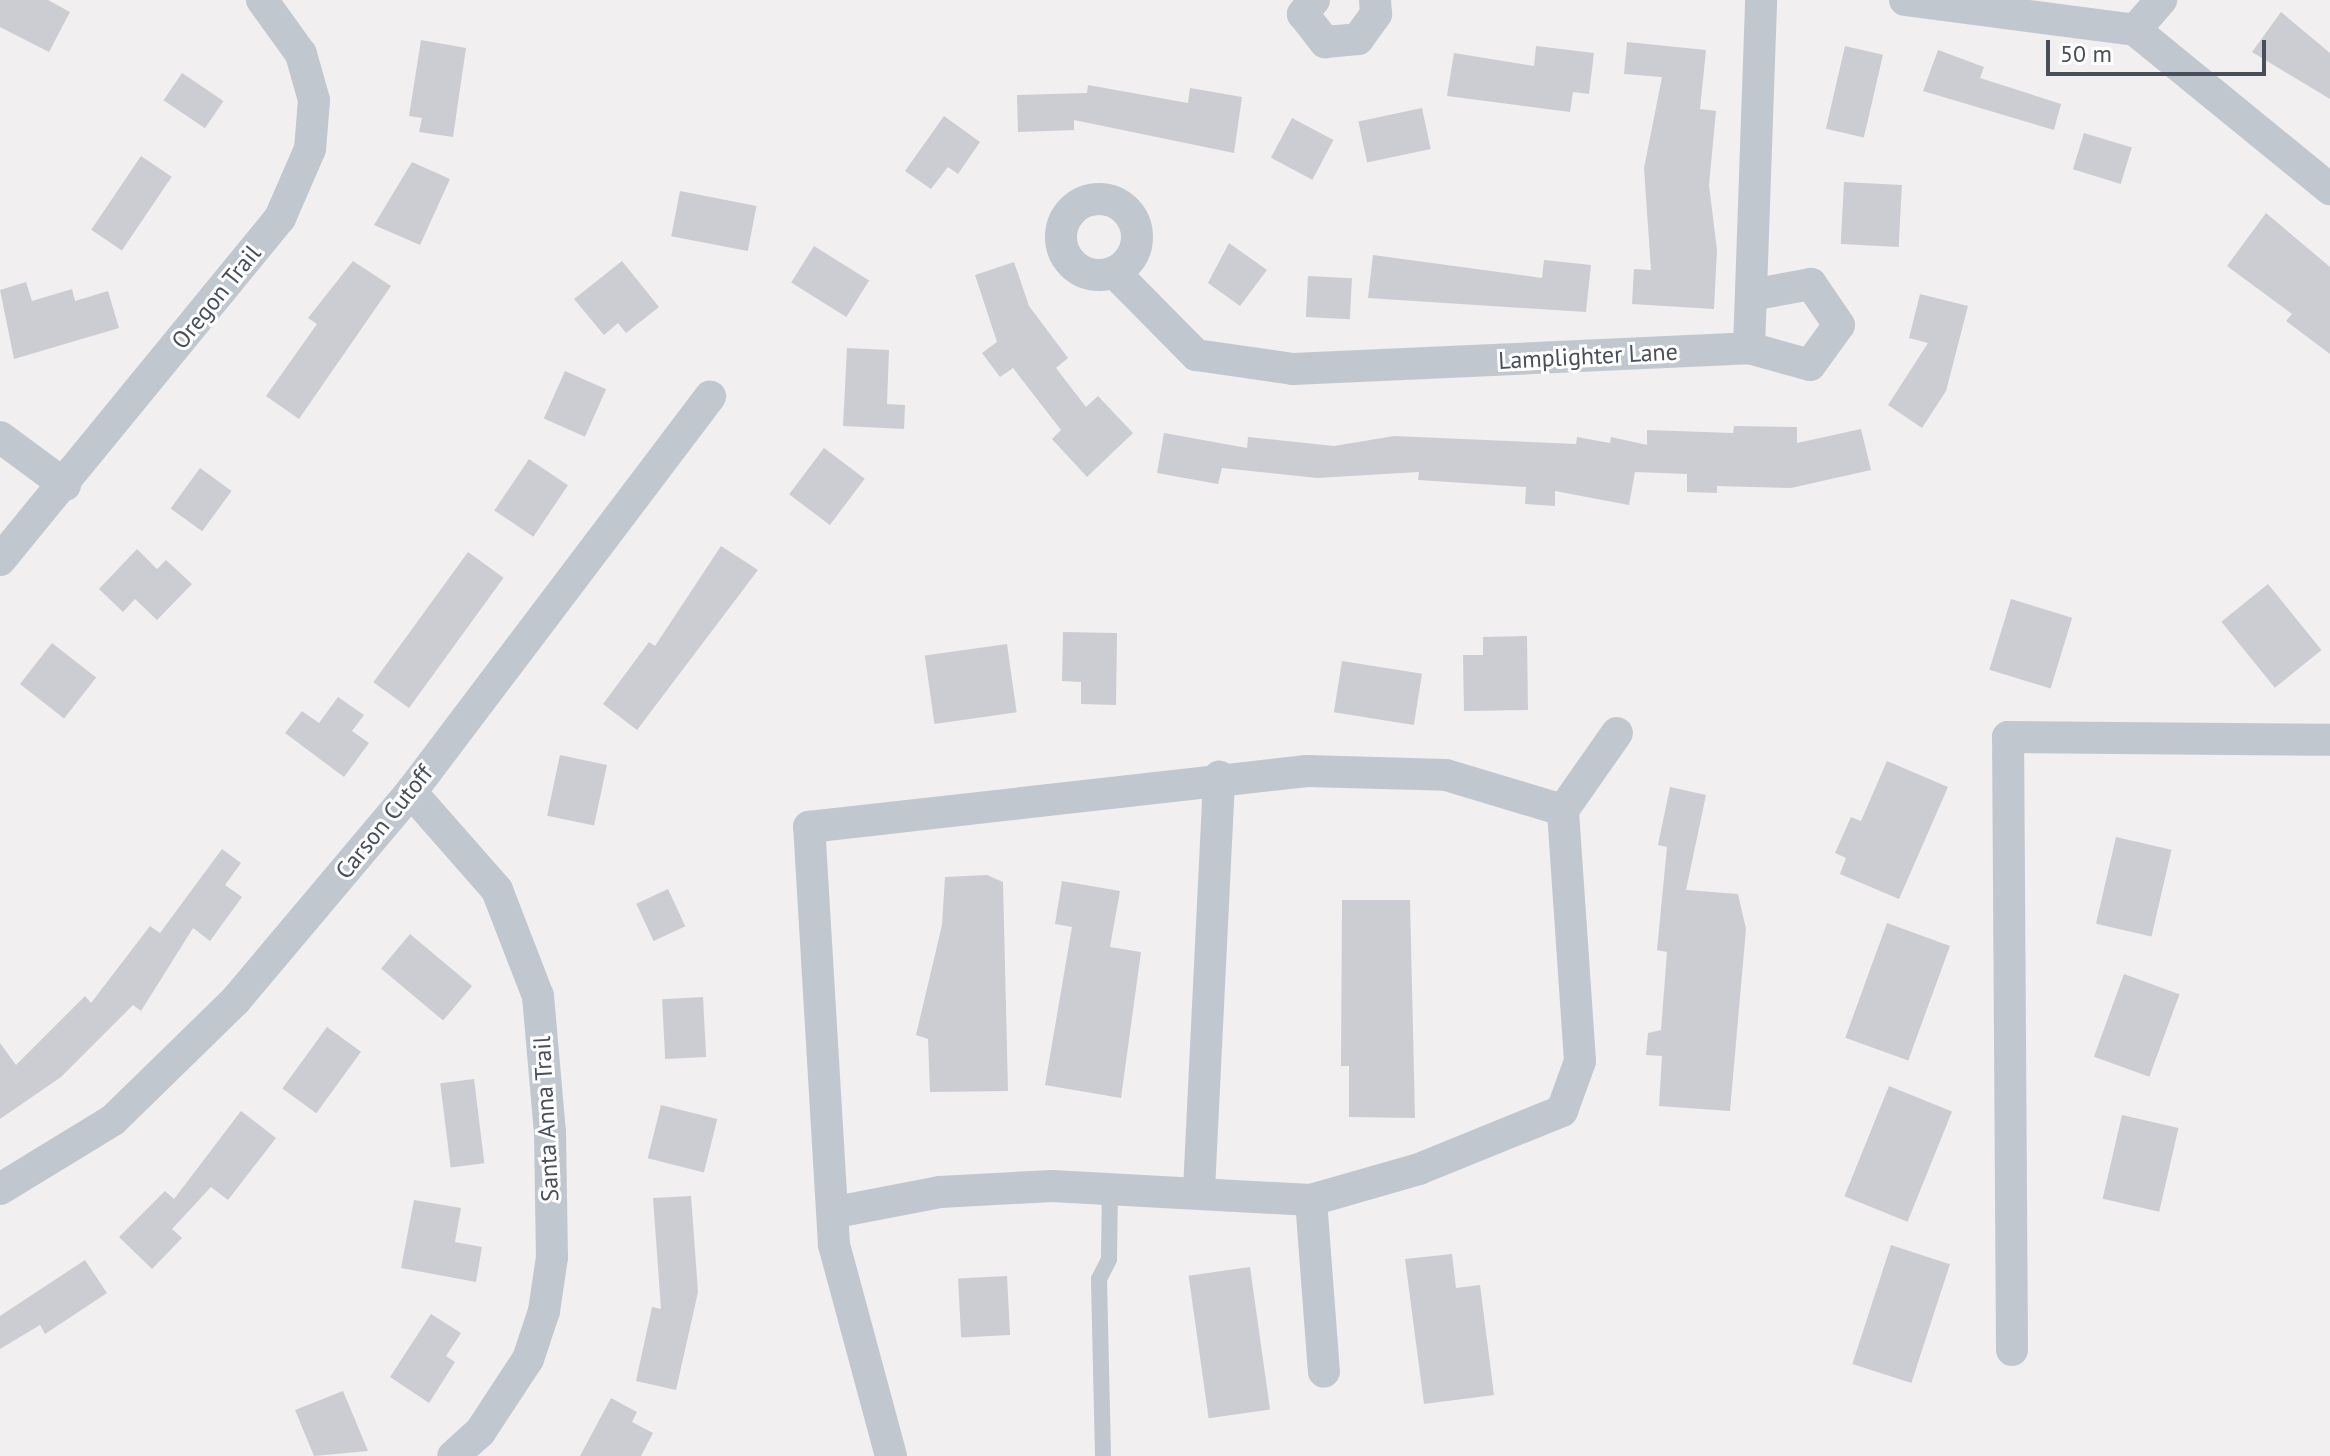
<!DOCTYPE html>
<html>
<head>
<meta charset="utf-8">
<style>
  body { margin:0 }
  #map { position:relative; width:2330px; height:1456px; overflow:hidden; background:#f1efef; font-family:"PT Sans",sans-serif }
  div>[style] { position:absolute }
  .building>* { inset:0; background:#cccdd3; transform-origin:0 0 }
  .service>* { height:16px; margin:-8px; padding:0 8px; transform-origin:8px; border-radius:8px; background:#c1c7cf }
  .minor>* { height:32px; margin:-16px; padding:0 16px; transform-origin:16px; border-radius:16px; background:#c1c7cf }
  .minor>.ring { margin:-16px; padding:0; box-sizing:content-box; background:none; border:32px solid #c1c7cf; border-radius:50% }
  span { translate:-50% -50%; white-space:nowrap; text-align:center; line-height:1.15; -webkit-text-stroke:6px #fff; paint-order:stroke }
  .street-label { font-size:24px; color:#494f5a }
  .scale { position:absolute; left:2046px; top:40px; width:220px; height:36px; box-sizing:border-box; border:4px solid #494f5a; border-top:0; padding-left:10px; font-size:24px; line-height:28px; white-space:nowrap; color:#494f5a; -webkit-text-stroke:6px #fff; paint-order:stroke }
</style>
</head>
<body>
<div id="map">
  <div class="building">
    <div style="clip-path:polygon(0 0,48px 0,70px 12px,49px 52px,0 27px)"></div>
    <div style="clip-path:polygon(2281px 12px,2330px 53px,2330px 99px,2252px 52px)"></div>
    <div style="clip-path:polygon(421px 40px,466px 48px,453px 137px,419px 132px,422px 118px,409px 116px)"></div>
    <div style="clip-path:polygon(1627px 42px,1706px 50px,1700px 109px,1716px 111px,1709px 185px,1717px 250px,1714px 309px,1632px 304px,1634px 269px,1651px 270px,1644px 168px,1662px 77px,1624px 74px)"></div>
    <div style="clip-path:polygon(1536px 46px,1594px 53px,1589px 94px,1573px 92px,1570px 112px,1447px 96px,1454px 53px,1534px 66px)"></div>
    <div style="left:1845px;top:46px;width:39px;height:85px;rotate:13deg"></div>
    <div style="clip-path:polygon(1938px 50px,1984px 67px,1980px 78px,2061px 104px,2054px 130px,1923px 91px)"></div>
    <div style="left:182px;top:73px;width:50px;height:33px;rotate:34deg"></div>
    <div style="clip-path:polygon(1088px 85px,1188px 103px,1190px 88px,1242px 97px,1234px 153px,1074px 120px,1074px 130px,1018px 132px,1017px 95px,1087px 93px)"></div>
    <div style="left:1422px;top:108px;width:42px;height:65px;rotate:78deg"></div>
    <div style="clip-path:polygon(944px 116px,980px 142px,958px 174px,948px 167px,931px 189px,905px 171px)"></div>
    <div style="left:1292px;top:118px;width:47px;height:45px;rotate:28deg"></div>
    <div style="left:2084px;top:133px;width:50px;height:38px;rotate:17deg"></div>
    <div style="left:141px;top:156px;width:37px;height:89px;rotate:34deg"></div>
    <div style="clip-path:polygon(412px 162px,450px 179px,420px 245px,374px 225px)"></div>
    <div style="left:1844px;top:182px;width:58px;height:62px;rotate:3deg"></div>
    <div style="left:680px;top:191px;width:78px;height:46px;rotate:11deg"></div>
    <div style="clip-path:polygon(2266px 213px,2330px 267px,2330px 354px,2286px 321px,2292px 314px,2227px 266px)"></div>
    <div style="clip-path:polygon(1229px 243px,1267px 270px,1240px 306px,1208px 283px)"></div>
    <div style="left:814px;top:246px;width:65px;height:43px;rotate:32deg"></div>
    <div style="clip-path:polygon(1373px 255px,1542px 278px,1544px 260px,1591px 265px,1586px 312px,1368px 298px)"></div>
    <div style="clip-path:polygon(353px 261px,391px 286px,299px 419px,266px 396px,317px 324px,308px 318px)"></div>
    <div style="clip-path:polygon(622px 261px,659px 307px,626px 333px,618px 323px,604px 335px,574px 299px)"></div>
    <div style="clip-path:polygon(1014px 262px,1029px 306px,1068px 358px,1056px 368px,1086px 407px,1098px 396px,1133px 433px,1087px 477px,1052px 439px,1061px 430px,1013px 368px,1000px 377px,982px 353px,997px 342px,975px 275px)"></div>
    <div style="left:1308px;top:276px;width:44px;height:41px;rotate:3deg"></div>
    <div style="clip-path:polygon(26px 282px,32px 301px,72px 289px,75px 301px,108px 291px,119px 328px,14px 359px,0 290px)"></div>
    <div style="clip-path:polygon(1920px 294px,1968px 306px,1946px 391px,1922px 428px,1888px 405px,1928px 343px,1909px 338px)"></div>
    <div style="clip-path:polygon(847px 348px,889px 350px,887px 404px,905px 405px,904px 429px,843px 426px)"></div>
    <div style="left:565px;top:371px;width:45px;height:52px;rotate:24deg"></div>
    <div style="clip-path:polygon(1734px 426px,1797px 427px,1797px 443px,1861px 429px,1871px 470px,1791px 488px,1717px 486px,1717px 493px,1687px 492px,1687px 474px,1635px 472px,1629px 505px,1555px 491px,1555px 506px,1525px 504px,1526px 487px,1418px 480px,1419px 472px,1317px 478px,1222px 468px,1218px 484px,1157px 473px,1164px 433px,1247px 448px,1248px 437px,1334px 446px,1394px 436px,1576px 444px,1577px 437px,1610px 443px,1611px 437px,1647px 445px,1647px 430px,1733px 433px)"></div>
    <div style="left:824px;top:448px;width:51px;height:58px;rotate:37deg"></div>
    <div style="left:529px;top:459px;width:47px;height:62px;rotate:34deg"></div>
    <div style="left:200px;top:468px;width:39px;height:50px;rotate:36deg"></div>
    <div style="clip-path:polygon(721px 546px,758px 570px,637px 730px,603px 704px,649px 642px,655px 646px)"></div>
    <div style="clip-path:polygon(137px 549px,157px 569px,166px 560px,192px 584px,157px 620px,135px 599px,123px 612px,99px 589px)"></div>
    <div style="left:468px;top:552px;width:44px;height:161px;rotate:36deg"></div>
    <div style="left:2268px;top:584px;width:85px;height:60px;rotate:51deg"></div>
    <div style="left:2011px;top:599px;width:64px;height:74px;rotate:17deg"></div>
    <div style="clip-path:polygon(1063px 632px,1117px 633px,1116px 705px,1081px 704px,1081px 682px,1062px 681px)"></div>
    <div style="clip-path:polygon(1527px 636px,1528px 710px,1464px 711px,1463px 655px,1483px 655px,1483px 637px)"></div>
    <div style="left:52px;top:643px;width:56px;height:52px;rotate:38deg"></div>
    <div style="left:1007px;top:644px;width:69px;height:83px;rotate:82deg"></div>
    <div style="left:1342px;top:661px;width:81px;height:52px;rotate:9deg"></div>
    <div style="clip-path:polygon(338px 697px,364px 715px,352px 731px,369px 743px,344px 777px,285px 733px,302px 711px,319px 723px)"></div>
    <div style="left:560px;top:755px;width:48px;height:62px;rotate:12deg"></div>
    <div style="clip-path:polygon(1887px 761px,1948px 787px,1899px 899px,1840px 874px,1846px 858px,1835px 853px,1851px 817px,1861px 821px)"></div>
    <div style="clip-path:polygon(1670px 787px,1706px 795px,1686px 890px,1738px 894px,1746px 929px,1730px 1111px,1659px 1106px,1662px 1056px,1646px 1055px,1648px 1033px,1661px 1030px,1667px 952px,1657px 950px,1667px 847px,1658px 845px)"></div>
    <div style="left:2116px;top:837px;width:57px;height:89px;rotate:13deg"></div>
    <div style="clip-path:polygon(222px 849px,241px 863px,225px 885px,242px 897px,210px 941px,193px 928px,141px 1011px,133px 1005px,61px 1077px,0 1119px,0 1043px,16px 1065px,85px 996px,91px 1003px,150px 926px,160px 933px)"></div>
    <div style="clip-path:polygon(987px 875px,1003px 882px,1008px 1091px,930px 1092px,928px 1039px,916px 1035px,942px 925px,945px 877px)"></div>
    <div style="clip-path:polygon(1062px 881px,1120px 891px,1110px 947px,1141px 952px,1121px 1098px,1045px 1085px,1072px 927px,1055px 924px)"></div>
    <div style="left:668px;top:889px;width:41px;height:35px;rotate:65deg"></div>
    <div style="clip-path:polygon(1342px 900px,1410px 900px,1415px 1118px,1349px 1117px,1349px 1066px,1341px 1066px)"></div>
    <div style="left:1887px;top:923px;width:67px;height:122px;rotate:20deg"></div>
    <div style="left:410px;top:934px;width:81px;height:45px;rotate:40deg"></div>
    <div style="left:2124px;top:974px;width:59px;height:88px;rotate:20deg"></div>
    <div style="left:703px;top:997px;width:60px;height:41px;rotate:87deg"></div>
    <div style="left:327px;top:1027px;width:42px;height:76px;rotate:36deg"></div>
    <div style="left:474px;top:1079px;width:85px;height:34px;rotate:83deg"></div>
    <div style="left:1889px;top:1086px;width:68px;height:119px;rotate:22deg"></div>
    <div style="left:661px;top:1105px;width:58px;height:55px;rotate:14deg"></div>
    <div style="clip-path:polygon(241px 1111px,276px 1138px,228px 1200px,211px 1187px,172px 1229px,182px 1238px,152px 1269px,119px 1237px,165px 1191px,174px 1199px)"></div>
    <div style="left:2122px;top:1115px;width:58px;height:86px;rotate:13deg"></div>
    <div style="clip-path:polygon(691px 1196px,698px 1292px,676px 1390px,636px 1381px,652px 1307px,661px 1309px,653px 1198px)"></div>
    <div style="clip-path:polygon(414px 1200px,461px 1208px,455px 1242px,482px 1247px,476px 1282px,401px 1268px)"></div>
    <div style="left:1891px;top:1245px;width:62px;height:125px;rotate:18deg"></div>
    <div style="clip-path:polygon(1452px 1254px,1456px 1288px,1480px 1285px,1494px 1395px,1424px 1404px,1405px 1259px)"></div>
    <div style="clip-path:polygon(85px 1260px,107px 1293px,45px 1334px,40px 1325px,0 1349px,0 1316px)"></div>
    <div style="left:1250px;top:1267px;width:144px;height:62px;rotate:82deg"></div>
    <div style="left:1007px;top:1276px;width:59px;height:49px;rotate:87deg"></div>
    <div style="clip-path:polygon(431px 1314px,461px 1333px,446px 1356px,455px 1362px,429px 1403px,390px 1377px)"></div>
    <div style="clip-path:polygon(343px 1391px,368px 1451px,314px 1456px,295px 1410px)"></div>
    <div style="clip-path:polygon(611px 1398px,637px 1412px,632px 1422px,653px 1433px,641px 1456px,580px 1456px)"></div>
  </div>
  <div class="service">
    <div style="left:1103px;top:1456px;width:177px;rotate:-91.3deg"></div>
    <div style="left:1099px;top:1279px;width:22px;rotate:-63deg"></div>
    <div style="left:1109px;top:1259px;width:71px;rotate:-89.2deg"></div>
  </div>
  <div class="minor">
    <div style="left:1314px;top:0;width:18px;rotate:128deg"></div>
    <div style="left:1303px;top:14px;width:36px;rotate:52deg"></div>
    <div style="left:1325px;top:42px;width:33px;rotate:-5deg"></div>
    <div style="left:1358px;top:39px;width:31px;rotate:-54deg"></div>
    <div style="left:1376px;top:14px;width:14px;rotate:-94deg"></div>
    <div style="left:1905px;top:0;width:232px;rotate:7.4deg"></div>
    <div style="left:2135px;top:30px;width:252px;rotate:39.2deg"></div>
    <div style="left:2135px;top:30px;width:40px;rotate:-49deg"></div>
    <div class="ring" style="left:1061px;top:199px;width:44px;height:44px"></div>
    <div style="left:1114px;top:272px;width:117px;rotate:45.3deg"></div>
    <div style="left:1196px;top:355px;width:98px;rotate:8.2deg"></div>
    <div style="left:1293px;top:369px;width:456px;rotate:-2.6deg"></div>
    <div style="left:1749px;top:348px;width:63px;rotate:15.6deg"></div>
    <div style="left:1810px;top:365px;width:49px;rotate:-54.1deg"></div>
    <div style="left:1839px;top:325px;width:50px;rotate:-124.3deg"></div>
    <div style="left:1811px;top:284px;width:61px;rotate:169.6deg"></div>
    <div style="left:1749px;top:348px;width:348px;rotate:-88deg"></div>
    <div style="left:0;top:437px;width:81px;rotate:36.4deg"></div>
    <div style="left:0;top:560px;width:442px;rotate:-50.7deg"></div>
    <div style="left:280px;top:218px;width:75px;rotate:-66.5deg"></div>
    <div style="left:310px;top:149px;width:49px;rotate:-85.3deg"></div>
    <div style="left:314px;top:100px;width:48px;rotate:-105.8deg"></div>
    <div style="left:301px;top:54px;width:67px;rotate:-125.8deg"></div>
    <div style="left:411px;top:792px;width:130px;rotate:48.7deg"></div>
    <div style="left:497px;top:890px;width:114px;rotate:68.9deg"></div>
    <div style="left:538px;top:996px;width:137px;rotate:85deg"></div>
    <div style="left:550px;top:1132px;width:125px;rotate:89.1deg"></div>
    <div style="left:552px;top:1257px;width:55px;rotate:98.4deg"></div>
    <div style="left:544px;top:1311px;width:51px;rotate:108.4deg"></div>
    <div style="left:528px;top:1359px;width:87px;rotate:123.3deg"></div>
    <div style="left:480px;top:1432px;width:36px;rotate:138deg"></div>
    <div style="left:0;top:1189px;width:132px;rotate:-31.4deg"></div>
    <div style="left:113px;top:1120px;width:170px;rotate:-44.3deg"></div>
    <div style="left:235px;top:1001px;width:273px;rotate:-49.9deg"></div>
    <div style="left:411px;top:792px;width:496px;rotate:-52.9deg"></div>
    <div style="left:1199px;top:1190px;width:414px;rotate:-87.2deg"></div>
    <div style="left:1311px;top:1200px;width:172px;rotate:85.7deg"></div>
    <div style="left:836px;top:1212px;width:106px;rotate:-10.9deg"></div>
    <div style="left:940px;top:1192px;width:112px;rotate:-3.1deg"></div>
    <div style="left:1052px;top:1186px;width:259px;rotate:3.1deg"></div>
    <div style="left:1311px;top:1200px;width:112px;rotate:-16deg"></div>
    <div style="left:1419px;top:1169px;width:154px;rotate:-22.1deg"></div>
    <div style="left:1562px;top:1111px;width:53px;rotate:-70.2deg"></div>
    <div style="left:1580px;top:1061px;width:252px;rotate:-93.9deg"></div>
    <div style="left:1563px;top:810px;width:94px;rotate:-55deg"></div>
    <div style="left:2012px;top:1350px;width:613px;rotate:-90.37deg"></div>
    <div style="left:2008px;top:737px;width:322px;rotate:0.5deg"></div>
    <div style="left:891px;top:1456px;width:219px;rotate:-105.1deg"></div>
    <div style="left:834px;top:1245px;width:419px;rotate:-93.4deg"></div>
    <div style="left:809px;top:827px;width:501px;rotate:-6.42deg"></div>
    <div style="left:1307px;top:771px;width:139px;rotate:1.6deg"></div>
    <div style="left:1446px;top:775px;width:122px;rotate:16.7deg"></div>
  </div>
  <div class="street-label">
    <span style="left:216px;top:297px;rotate:-51deg">Oregon Trail</span>
    <span style="left:1588px;top:356px;rotate:-3deg">Lamplighter Lane</span>
    <span style="left:384px;top:822px;rotate:-51deg">Carson Cutoff</span>
    <span style="left:546px;top:1119px;rotate:-93deg">Santa Anna Trail</span>
  </div>
  <div class="scale">50 m</div>
</div>
</body>
</html>
